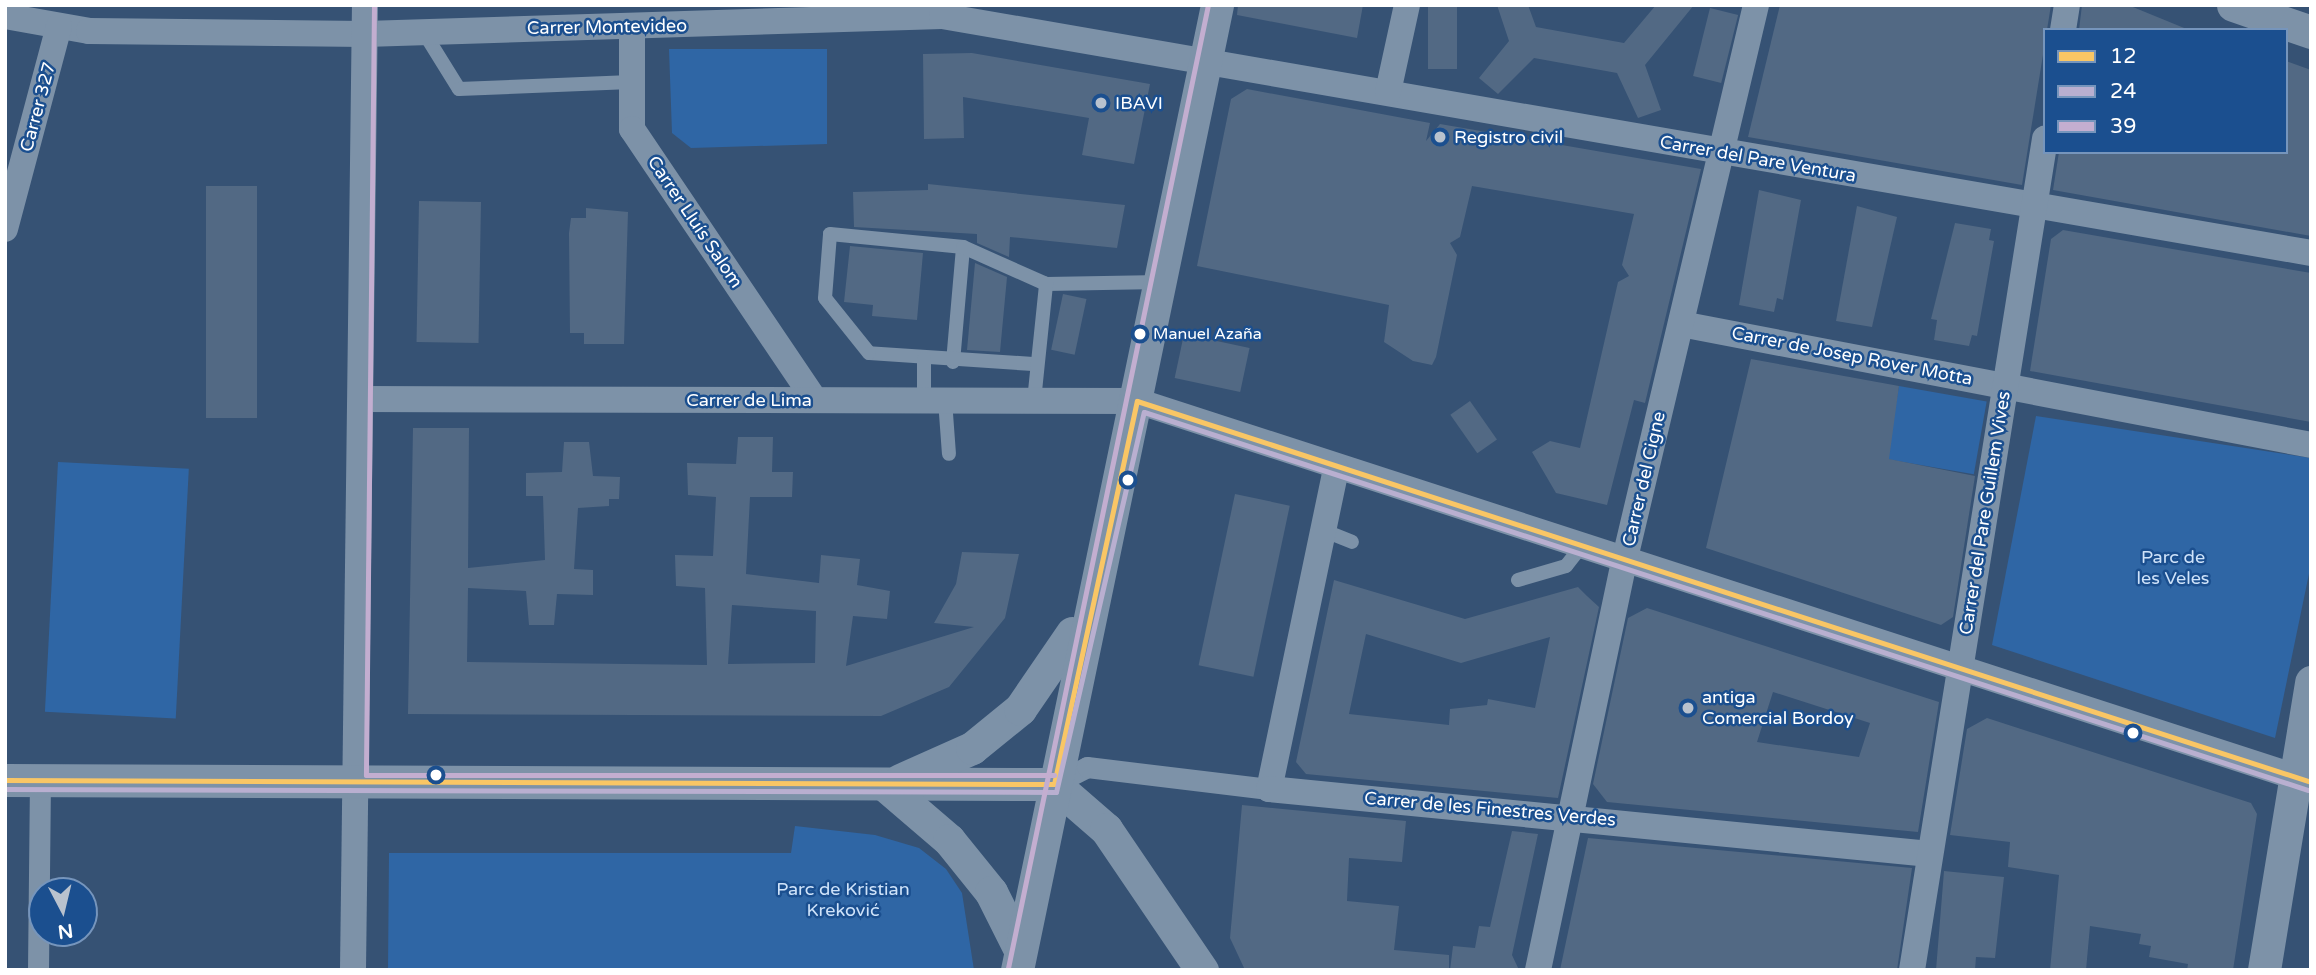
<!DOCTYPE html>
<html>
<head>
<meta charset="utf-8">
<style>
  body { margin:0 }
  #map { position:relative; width:2316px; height:975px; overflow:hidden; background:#365274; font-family:"Varela Round",sans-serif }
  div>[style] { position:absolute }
  .green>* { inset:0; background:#2f66a5; transform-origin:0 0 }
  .building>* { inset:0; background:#526984; transform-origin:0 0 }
  .service>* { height:14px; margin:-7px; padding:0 7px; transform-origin:7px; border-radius:7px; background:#7d92a8 }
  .pedestrian>* { height:21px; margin:-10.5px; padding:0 10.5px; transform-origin:10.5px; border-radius:10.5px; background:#7d92a8 }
  .minor>* { height:26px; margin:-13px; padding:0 13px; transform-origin:13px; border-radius:13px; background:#7d92a8 }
  .tertiary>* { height:33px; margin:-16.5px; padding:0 16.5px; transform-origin:16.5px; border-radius:16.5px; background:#7d92a8 }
  .bus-1>* { height:5px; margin:-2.5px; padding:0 2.5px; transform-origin:2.5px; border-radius:2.5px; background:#f9c665 }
  .bus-2>* { height:5px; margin:-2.5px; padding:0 2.5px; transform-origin:2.5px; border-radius:2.5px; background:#b9afd0 }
  .bus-3>* { height:5px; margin:-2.5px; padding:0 2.5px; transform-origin:2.5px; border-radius:2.5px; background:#c3aed0 }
  .dots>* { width:19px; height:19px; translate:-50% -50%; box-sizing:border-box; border:4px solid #1b4f8f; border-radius:50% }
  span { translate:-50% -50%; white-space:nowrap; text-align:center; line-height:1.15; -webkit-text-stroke:5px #1b4f8f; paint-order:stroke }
  .bus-label { font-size:16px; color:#fff }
  .left { translate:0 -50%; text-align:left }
  .street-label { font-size:18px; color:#fff }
  .poi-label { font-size:18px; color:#fff }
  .park-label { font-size:18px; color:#cfe3fa }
  .frame { position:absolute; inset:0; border:7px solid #fff; pointer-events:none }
  .legend { position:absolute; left:2043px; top:28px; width:245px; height:126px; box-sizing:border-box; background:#1b4f8f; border:2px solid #7695bc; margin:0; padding:9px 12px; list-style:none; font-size:21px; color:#fff }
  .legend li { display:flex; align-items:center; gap:14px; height:35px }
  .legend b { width:35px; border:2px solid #7695bc }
  .north { position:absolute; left:28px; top:877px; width:70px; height:70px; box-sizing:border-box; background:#1b4f8f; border:2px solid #7695bc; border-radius:50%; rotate:173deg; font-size:19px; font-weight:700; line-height:28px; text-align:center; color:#fff }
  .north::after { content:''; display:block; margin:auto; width:24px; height:32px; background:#b9c2ce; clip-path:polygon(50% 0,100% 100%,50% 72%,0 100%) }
</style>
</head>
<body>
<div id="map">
  <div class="green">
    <div style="clip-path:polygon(669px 49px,827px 49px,827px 144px,691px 148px,672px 133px)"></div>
    <div style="left:1899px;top:386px;width:89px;height:74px;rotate:10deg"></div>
    <div style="clip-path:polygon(2036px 416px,2311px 458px,2311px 564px,2275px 738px,1992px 645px)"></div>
    <div style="left:58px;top:462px;width:131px;height:250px;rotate:3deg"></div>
    <div style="clip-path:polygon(795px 826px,875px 835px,919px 848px,946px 869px,962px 893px,974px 970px,388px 970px,389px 853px,791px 853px)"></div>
  </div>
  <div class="building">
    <div style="clip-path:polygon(1238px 5px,1363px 5px,1357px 38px,1237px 15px)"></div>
    <div style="left:1428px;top:5px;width:29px;height:64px"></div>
    <div style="clip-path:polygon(1497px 5px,1528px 5px,1536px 27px,1624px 43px,1656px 5px,1694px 5px,1645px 65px,1661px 110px,1638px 118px,1617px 73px,1534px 58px,1498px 94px,1479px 78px,1509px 41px)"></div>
    <div style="clip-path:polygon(1780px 5px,2051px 5px,2022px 185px,1748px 137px)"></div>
    <div style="clip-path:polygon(2082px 5px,2128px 5px,2189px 30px,2079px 30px)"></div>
    <div style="left:1710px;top:8px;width:29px;height:70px;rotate:14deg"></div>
    <div style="clip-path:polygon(972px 53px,1150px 84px,1134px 164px,1082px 155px,1089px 118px,963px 97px,964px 138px,924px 139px,923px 54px)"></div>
    <div style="clip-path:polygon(2286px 61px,2311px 70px,2311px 236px,2053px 190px,2059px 152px,2286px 152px)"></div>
    <div style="clip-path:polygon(1247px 89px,1430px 123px,1426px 141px,1440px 124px,1701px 169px,1645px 403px,1634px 400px,1607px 505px,1556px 493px,1532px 452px,1550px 441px,1580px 448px,1618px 282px,1629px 276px,1622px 265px,1634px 214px,1472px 186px,1460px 237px,1450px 243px,1457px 255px,1436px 357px,1432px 365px,1413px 361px,1384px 342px,1389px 305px,1197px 266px,1231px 99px)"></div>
    <div style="clip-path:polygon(928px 184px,1125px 205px,1117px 248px,1010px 237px,1009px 257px,977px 243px,977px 234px,854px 227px,853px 192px,928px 190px)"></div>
    <div style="left:206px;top:186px;width:51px;height:232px"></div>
    <div style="clip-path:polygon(1759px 190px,1801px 200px,1783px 300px,1777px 298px,1774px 312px,1739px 305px)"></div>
    <div style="left:419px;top:201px;width:62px;height:141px;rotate:1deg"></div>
    <div style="clip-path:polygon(1857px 206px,1897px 217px,1872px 327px,1836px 321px)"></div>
    <div style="clip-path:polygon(586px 208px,628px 212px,624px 344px,584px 344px,584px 333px,570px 333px,569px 233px,571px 218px,586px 218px)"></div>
    <div style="clip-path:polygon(1955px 223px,1991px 229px,1989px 240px,1994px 241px,1977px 336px,1972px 335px,1969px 346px,1934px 340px,1937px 320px,1931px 319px)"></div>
    <div style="clip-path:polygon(2063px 230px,2311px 273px,2311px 422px,2030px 371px,2051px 239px)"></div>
    <div style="clip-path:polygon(850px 246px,923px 253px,917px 320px,872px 316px,873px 305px,844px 302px)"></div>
    <div style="clip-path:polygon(975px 263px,1007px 277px,1000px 352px,967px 350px)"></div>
    <div style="left:1063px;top:294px;width:24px;height:57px;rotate:12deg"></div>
    <div style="left:1184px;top:334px;width:67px;height:45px;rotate:12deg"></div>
    <div style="clip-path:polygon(1751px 359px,1899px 386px,1889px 459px,1975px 476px,1953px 617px,1941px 625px,1706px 548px)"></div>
    <div style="left:1470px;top:401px;width:47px;height:24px;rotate:55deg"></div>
    <div style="clip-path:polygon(evenodd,413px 428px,469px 428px,468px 568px,545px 560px,543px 496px,526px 496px,526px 473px,562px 472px,564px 442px,589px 442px,593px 476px,620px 477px,619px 499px,609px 499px,609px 506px,578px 508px,574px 569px,593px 570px,593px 595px,557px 594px,554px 625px,529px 625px,526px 591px,468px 588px,467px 662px,707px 665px,705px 588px,676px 586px,675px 555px,713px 556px,716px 497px,688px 495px,687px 463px,736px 464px,738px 437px,773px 437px,772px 472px,793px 472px,792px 497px,750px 497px,746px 574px,819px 583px,821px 555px,860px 559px,857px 585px,890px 591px,887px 619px,853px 616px,846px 666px,974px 627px,934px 623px,956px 584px,962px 552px,1019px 554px,1005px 618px,949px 687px,881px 716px,408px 714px,413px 428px,732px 605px,816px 611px,815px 663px,728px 664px,732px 605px)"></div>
    <div style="left:1235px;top:494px;width:56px;height:175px;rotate:12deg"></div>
    <div style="clip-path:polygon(evenodd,1334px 580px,1465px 619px,1578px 587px,1587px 596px,1599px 607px,1558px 798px,1306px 774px,1296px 762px,1334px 580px,1366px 634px,1461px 663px,1550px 637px,1535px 708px,1488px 699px,1487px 705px,1450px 709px,1449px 725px,1349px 714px,1366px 634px)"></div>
    <div style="clip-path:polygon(evenodd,1647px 608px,1939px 702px,1918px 832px,1607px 802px,1593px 784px,1628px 618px,1647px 608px,1773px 692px,1870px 723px,1859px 757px,1757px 742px,1773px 692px)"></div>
    <div style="clip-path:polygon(1987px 718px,2251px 803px,2257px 814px,2233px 970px,2187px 970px,2188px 964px,2149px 957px,2151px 946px,2139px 944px,2141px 934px,2090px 926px,2086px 970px,2050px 970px,2059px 875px,2008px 867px,2010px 842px,1950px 835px,1967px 729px)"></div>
    <div style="clip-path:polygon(1242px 805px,1406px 821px,1402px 862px,1349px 858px,1347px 901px,1399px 906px,1394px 950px,1449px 955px,1449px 970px,1245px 970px,1230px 938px)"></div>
    <div style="clip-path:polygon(1512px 831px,1538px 834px,1512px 955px,1519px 970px,1450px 970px,1453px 946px,1475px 948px,1479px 926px,1490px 927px)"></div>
    <div style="clip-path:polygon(1588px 838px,1912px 868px,1897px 970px,1560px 970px)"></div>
    <div style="clip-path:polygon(1944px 871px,2004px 877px,1995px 958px,1976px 957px,1975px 970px,1936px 970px)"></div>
  </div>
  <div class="service">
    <div style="left:423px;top:31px;width:68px;rotate:58.2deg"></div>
    <div style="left:459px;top:89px;width:172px;rotate:-2.3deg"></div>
    <div style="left:953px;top:362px;width:115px;rotate:-85deg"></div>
    <div style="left:1033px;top:364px;width:164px;rotate:-176.2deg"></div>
    <div style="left:869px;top:353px;width:70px;rotate:-128.7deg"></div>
    <div style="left:825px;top:298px;width:64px;rotate:-85.5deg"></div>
    <div style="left:830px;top:234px;width:134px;rotate:5.6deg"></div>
    <div style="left:963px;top:247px;width:91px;rotate:24deg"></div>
    <div style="left:1046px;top:284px;width:115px;rotate:-1deg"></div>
    <div style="left:924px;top:400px;width:41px;rotate:-90deg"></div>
    <div style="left:945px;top:400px;width:54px;rotate:85.8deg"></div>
    <div style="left:1034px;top:401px;width:118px;rotate:-84.1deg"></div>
    <div style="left:1325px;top:531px;width:29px;rotate:22deg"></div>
    <div style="left:1518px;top:580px;width:50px;rotate:-16.3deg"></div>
    <div style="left:1566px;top:566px;width:28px;rotate:-52deg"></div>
  </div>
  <div class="pedestrian">
    <div style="left:1054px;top:784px;width:37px;rotate:-27deg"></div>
    <div style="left:1087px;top:767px;width:183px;rotate:6.9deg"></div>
    <div style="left:38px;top:970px;width:190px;rotate:-89.4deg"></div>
  </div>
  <div class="minor">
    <div style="left:5px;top:16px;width:85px;rotate:10.1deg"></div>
    <div style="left:89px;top:31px;width:276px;rotate:0.6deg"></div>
    <div style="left:365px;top:34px;width:577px;rotate:-1.79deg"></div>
    <div style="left:942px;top:16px;width:1389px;rotate:9.82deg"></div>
    <div style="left:632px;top:27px;width:102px;rotate:90deg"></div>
    <div style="left:632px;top:129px;width:327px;rotate:56deg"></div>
    <div style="left:2063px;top:30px;width:25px;rotate:-81deg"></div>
    <div style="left:1388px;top:92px;width:89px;rotate:-77.7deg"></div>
    <div style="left:5px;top:229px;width:210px;rotate:-75.1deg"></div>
    <div style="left:1681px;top:324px;width:642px;rotate:10.87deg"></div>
    <div style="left:361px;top:399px;width:776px;rotate:0.15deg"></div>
    <div style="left:1137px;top:401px;width:1234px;rotate:17.98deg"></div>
    <div style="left:1336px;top:469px;width:327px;rotate:101.8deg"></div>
    <div style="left:1269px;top:789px;width:664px;rotate:5.62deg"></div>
    <div style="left:353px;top:970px;width:965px;rotate:-89.29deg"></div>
    <div style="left:1538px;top:970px;width:421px;rotate:-78.1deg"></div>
    <div style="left:1625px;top:558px;width:568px;rotate:-76.67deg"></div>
    <div style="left:1912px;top:970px;width:842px;rotate:-80.91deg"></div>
  </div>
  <div class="tertiary">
    <div style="left:2233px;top:5px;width:83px;rotate:19.1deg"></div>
    <div style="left:5px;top:780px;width:1049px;rotate:0.22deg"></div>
    <div style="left:900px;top:780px;width:79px;rotate:-24deg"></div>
    <div style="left:972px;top:748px;width:62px;rotate:-39.1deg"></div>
    <div style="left:1020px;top:709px;width:92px;rotate:-55.6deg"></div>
    <div style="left:1054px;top:784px;width:69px;rotate:40.9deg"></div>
    <div style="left:1106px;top:829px;width:171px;rotate:55.8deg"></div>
    <div style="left:886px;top:786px;width:83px;rotate:40.6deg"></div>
    <div style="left:949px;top:840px;width:67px;rotate:51.1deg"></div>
    <div style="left:991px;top:892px;width:65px;rotate:63.4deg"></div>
    <div style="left:1017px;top:970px;width:986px;rotate:-78.29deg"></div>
    <div style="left:2264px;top:970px;width:292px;rotate:-80.7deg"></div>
  </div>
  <div class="bus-1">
    <div style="left:5px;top:780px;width:1049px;rotate:0.22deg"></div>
    <div style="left:1054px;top:784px;width:392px;rotate:-77.8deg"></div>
    <div style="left:1137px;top:401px;width:1234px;rotate:17.98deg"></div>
  </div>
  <div class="bus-2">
    <div style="left:5px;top:789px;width:1051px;rotate:0.16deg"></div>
    <div style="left:1056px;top:792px;width:390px;rotate:-77deg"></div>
    <div style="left:1144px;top:412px;width:1224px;rotate:17.99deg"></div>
  </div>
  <div class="bus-3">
    <div style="left:374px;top:5px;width:770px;rotate:90.6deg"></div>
    <div style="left:366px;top:775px;width:688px"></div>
    <div style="left:1008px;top:968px;width:984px;rotate:-78.27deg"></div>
  </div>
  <div class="dots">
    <div style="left:1101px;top:103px;background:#b9c2ce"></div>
    <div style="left:1440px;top:137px;background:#b9c2ce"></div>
    <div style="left:1140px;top:334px;background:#fff"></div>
    <div style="left:1128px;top:480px;background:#fff"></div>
    <div style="left:1688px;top:708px;background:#b9c2ce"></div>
    <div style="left:2133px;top:733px;background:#fff"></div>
    <div style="left:436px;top:775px;background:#fff"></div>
  </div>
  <div class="bus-label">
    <span class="left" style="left:1153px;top:334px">Manuel Azaña</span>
  </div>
  <div class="street-label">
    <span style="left:607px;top:27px;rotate:-1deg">Carrer Montevideo</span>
    <span style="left:38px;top:107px;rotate:-75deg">Carrer 327</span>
    <span style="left:1758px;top:159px;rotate:10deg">Carrer del Pare Ventura</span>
    <span style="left:695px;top:222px;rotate:56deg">Carrer Lluís Salom</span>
    <span style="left:1852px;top:356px;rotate:11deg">Carrer de Josep Rover Motta</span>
    <span style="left:749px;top:400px">Carrer de Lima</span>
    <span style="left:1644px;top:479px;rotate:-77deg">Carrer del Cigne</span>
    <span style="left:1985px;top:513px;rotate:-81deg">Carrer del Pare Guillem Vives</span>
    <span style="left:1490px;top:809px;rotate:5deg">Carrer de les Finestres Verdes</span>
  </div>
  <div class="poi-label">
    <span class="left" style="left:1115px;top:103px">IBAVI</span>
    <span class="left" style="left:1454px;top:137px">Registro civil</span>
    <span class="left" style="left:1702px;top:708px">antiga<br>Comercial Bordoy</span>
  </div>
  <div class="park-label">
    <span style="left:2173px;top:568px">Parc de<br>les Veles</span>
    <span style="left:843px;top:900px">Parc de Kristian<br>Kreković</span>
  </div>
  <div class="frame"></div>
  <ul class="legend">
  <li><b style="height:9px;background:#f9c665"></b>12</li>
  <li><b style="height:9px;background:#b9afd0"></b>24</li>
  <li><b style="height:9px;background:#c3aed0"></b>39</li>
  </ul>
  <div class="north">N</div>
</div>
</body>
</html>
